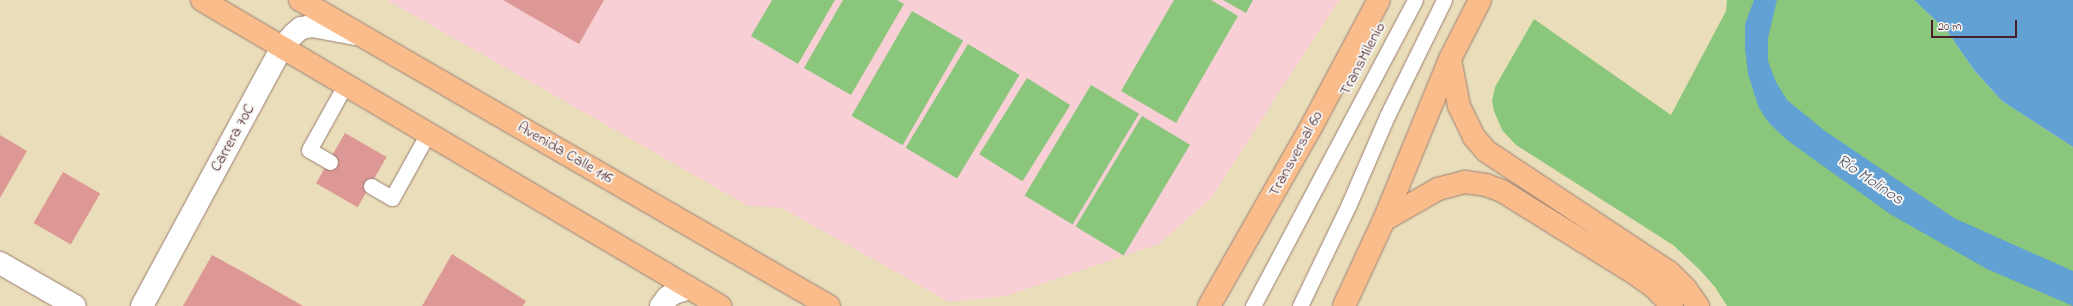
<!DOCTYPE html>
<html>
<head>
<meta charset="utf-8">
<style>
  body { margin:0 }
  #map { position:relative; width:2073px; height:306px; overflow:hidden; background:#eadeba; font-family:"Indie Flower",sans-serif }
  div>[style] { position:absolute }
  .built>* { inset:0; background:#f7cfd4 }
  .green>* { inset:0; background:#8ac67c; transform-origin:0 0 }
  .water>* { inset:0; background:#61a1d4 }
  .building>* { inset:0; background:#dd9896; transform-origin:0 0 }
  .roads { filter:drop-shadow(0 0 1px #9a7e72) drop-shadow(0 0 1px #9a7e72) }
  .service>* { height:15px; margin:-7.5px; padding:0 7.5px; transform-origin:7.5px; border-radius:7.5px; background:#fff }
  .minor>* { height:22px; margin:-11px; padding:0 11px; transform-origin:11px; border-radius:11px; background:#fff }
  .tertiary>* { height:22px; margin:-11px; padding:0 11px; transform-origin:11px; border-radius:11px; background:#fff }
  .primary>* { height:22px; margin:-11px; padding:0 11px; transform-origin:11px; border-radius:11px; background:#fabc8b }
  span { translate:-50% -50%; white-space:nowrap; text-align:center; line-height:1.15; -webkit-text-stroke:4px #f6f6f2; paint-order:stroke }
  .street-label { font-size:16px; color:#4a1f2b }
  .water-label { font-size:17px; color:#53536f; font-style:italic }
  .scale { position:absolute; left:1931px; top:20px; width:86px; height:18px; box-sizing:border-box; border:2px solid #4a1f2b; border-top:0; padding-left:5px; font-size:12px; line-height:14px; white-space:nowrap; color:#4a1f2b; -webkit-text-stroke:3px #f6f6f2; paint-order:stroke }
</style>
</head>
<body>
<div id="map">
  <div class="built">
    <div style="clip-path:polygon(387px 0,1339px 0,1211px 198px,1159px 244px,1006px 296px,949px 302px,782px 208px,748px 206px)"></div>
  </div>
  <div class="green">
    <div style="clip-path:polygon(772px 0,835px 0,798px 64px,751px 36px)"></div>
    <div style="clip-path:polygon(843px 0,897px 0,904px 4px,851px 95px,804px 68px)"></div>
    <div style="clip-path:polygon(1174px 0,1211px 0,1238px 16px,1176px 123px,1121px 91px)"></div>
    <div style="clip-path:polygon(1223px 0,1253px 0,1246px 13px)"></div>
    <div style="clip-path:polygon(1727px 0,1914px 0,1947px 31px,1974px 70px,2002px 101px,2073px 147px,2073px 306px,1727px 306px,1715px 287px,1700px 270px,1673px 245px,1516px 145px,1502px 130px,1494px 111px,1492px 101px,1495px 87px,1534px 19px,1671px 115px,1726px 11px)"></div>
    <div style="left:912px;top:11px;width:59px;height:121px;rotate:30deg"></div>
    <div style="left:968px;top:44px;width:60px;height:121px;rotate:31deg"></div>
    <div style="left:1027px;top:78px;width:51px;height:90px;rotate:32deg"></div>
    <div style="left:1091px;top:85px;width:56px;height:129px;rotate:31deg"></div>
    <div style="left:1142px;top:116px;width:56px;height:129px;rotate:31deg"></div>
  </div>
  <div class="water">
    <div style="clip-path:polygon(1754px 0,1777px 0,1768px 38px,1768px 61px,1776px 82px,1787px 100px,1825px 131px,1954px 218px,2073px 271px,2073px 306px,1987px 269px,1890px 214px,1787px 140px,1769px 123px,1759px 108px,1748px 74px,1745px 48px,1745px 24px)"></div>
    <div style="clip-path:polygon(1914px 0,2073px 0,2073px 147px,2002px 101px,1974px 70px,1947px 31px)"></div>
  </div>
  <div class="building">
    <div style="clip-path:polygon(503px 0,604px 0,579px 44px)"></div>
    <div style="left:345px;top:133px;width:48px;height:58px;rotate:30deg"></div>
    <div style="clip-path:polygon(0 135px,27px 151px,0 198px)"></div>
    <div style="left:63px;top:172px;width:43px;height:59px;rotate:30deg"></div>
    <div style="clip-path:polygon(452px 254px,526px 301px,523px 306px,422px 306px)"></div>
    <div style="clip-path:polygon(212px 255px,245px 273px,303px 306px,183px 306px)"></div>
  </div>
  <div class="roads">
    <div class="service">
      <div style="left:330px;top:162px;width:24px;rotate:-150deg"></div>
      <div style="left:309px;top:150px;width:74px;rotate:-61deg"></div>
      <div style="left:371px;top:186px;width:24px;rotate:30deg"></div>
      <div style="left:392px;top:198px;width:74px;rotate:-61deg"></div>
      <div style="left:1253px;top:306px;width:346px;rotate:-62.1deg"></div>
      <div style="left:1300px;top:306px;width:113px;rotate:-64.3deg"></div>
      <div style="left:1349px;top:204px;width:96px;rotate:-66.6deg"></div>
      <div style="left:1387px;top:116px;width:129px;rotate:-63.8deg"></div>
    </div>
    <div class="minor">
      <div style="left:661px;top:306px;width:10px;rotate:-53deg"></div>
      <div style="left:667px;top:298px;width:9px;rotate:-36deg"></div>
      <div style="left:674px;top:293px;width:16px;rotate:-18deg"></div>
    </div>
    <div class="tertiary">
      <div style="left:0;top:263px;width:86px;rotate:29.8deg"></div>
      <div style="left:142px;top:306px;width:294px;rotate:-61.6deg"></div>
      <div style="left:282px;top:47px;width:18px;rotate:-47deg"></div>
      <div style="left:294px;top:34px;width:9px;rotate:-41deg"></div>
      <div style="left:301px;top:28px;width:11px;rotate:-10deg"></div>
      <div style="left:312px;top:26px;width:44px;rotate:10.5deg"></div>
    </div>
    <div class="primary">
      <div style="left:202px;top:0;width:602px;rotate:30.57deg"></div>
      <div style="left:300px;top:0;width:611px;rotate:30.05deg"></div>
      <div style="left:1450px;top:59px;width:48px;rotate:79.2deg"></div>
      <div style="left:1459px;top:106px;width:34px;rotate:64deg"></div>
      <div style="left:1474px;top:137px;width:18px;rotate:49deg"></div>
      <div style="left:1486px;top:151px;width:219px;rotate:33.5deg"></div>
      <div style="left:1669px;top:272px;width:24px;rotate:45deg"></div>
      <div style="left:1686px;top:289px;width:21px;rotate:55deg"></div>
      <div style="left:1384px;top:220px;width:62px;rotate:-29.9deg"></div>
      <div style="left:1438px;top:189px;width:28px;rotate:-15deg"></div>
      <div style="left:1465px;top:182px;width:21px;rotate:8deg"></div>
      <div style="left:1486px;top:185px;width:17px;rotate:21deg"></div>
      <div style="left:1502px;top:191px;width:159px;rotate:31.9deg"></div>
      <div style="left:1637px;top:275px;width:22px;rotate:36deg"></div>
      <div style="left:1655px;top:288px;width:25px;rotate:47deg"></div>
      <div style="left:1209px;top:306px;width:204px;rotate:-60.3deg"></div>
      <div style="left:1310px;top:129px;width:146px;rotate:-61.9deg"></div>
      <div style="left:1344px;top:306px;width:95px;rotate:-65.1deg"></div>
      <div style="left:1384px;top:220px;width:174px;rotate:-67.7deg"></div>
      <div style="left:1450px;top:59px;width:66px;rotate:-63deg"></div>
    </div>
  </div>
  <div class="street-label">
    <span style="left:1363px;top:59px;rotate:-62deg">TransMilenio</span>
    <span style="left:233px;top:138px;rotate:-61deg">Carrera 70C</span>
    <span style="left:565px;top:153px;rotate:30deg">Avenida Calle 116</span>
    <span style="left:1296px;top:154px;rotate:-61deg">Transversal 60</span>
  </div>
  <div class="water-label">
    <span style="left:1870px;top:180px;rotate:34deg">Río Molinos</span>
  </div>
  <div class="scale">20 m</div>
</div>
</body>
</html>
